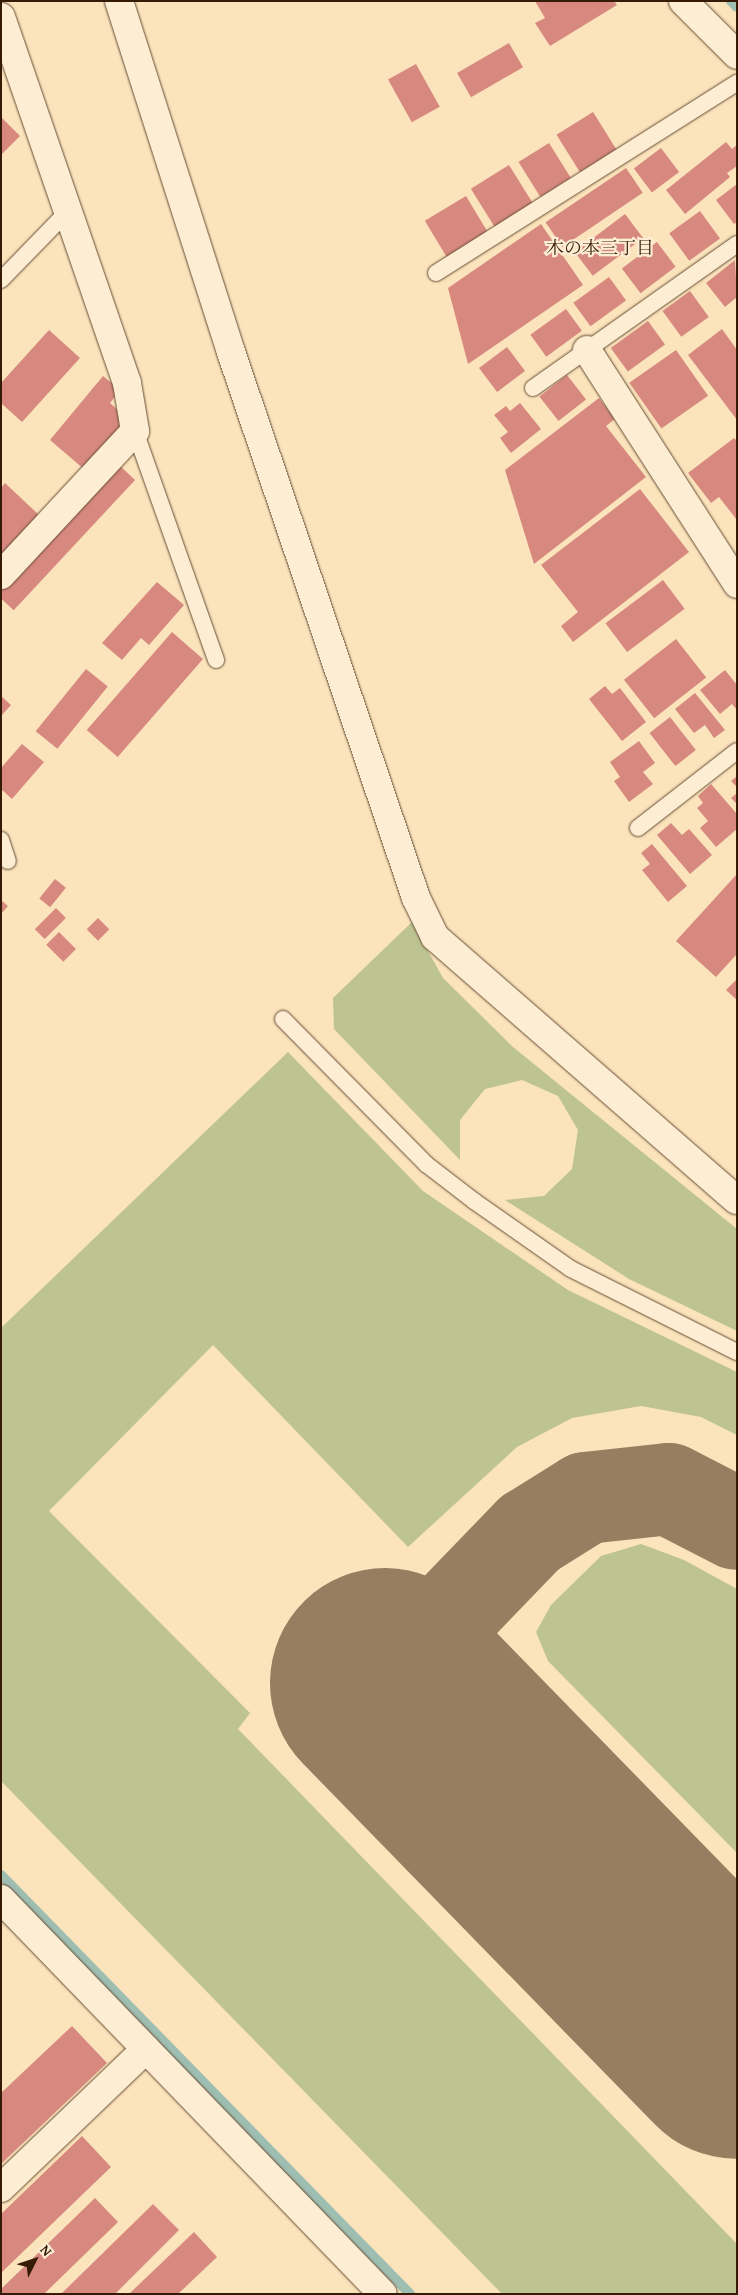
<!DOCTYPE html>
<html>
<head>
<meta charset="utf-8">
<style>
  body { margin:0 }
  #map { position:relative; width:738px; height:2295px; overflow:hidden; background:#fbe3bc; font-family:"Gentium Book Plus","Noto Serif JP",serif }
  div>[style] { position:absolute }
  .green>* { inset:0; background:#bdc492 }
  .stream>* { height:10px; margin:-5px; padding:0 5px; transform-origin:5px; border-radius:5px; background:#9fbeb2 }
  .taxiway>* { height:92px; margin:-46px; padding:0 46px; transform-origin:46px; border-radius:46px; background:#987e60 }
  .runway>* { height:230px; margin:-115px; padding:0 115px; transform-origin:115px; border-radius:115px; background:#987e60 }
  .building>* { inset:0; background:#d7897f; transform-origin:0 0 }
  .roads { filter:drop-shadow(0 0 1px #664c33) drop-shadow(0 0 1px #664c33) }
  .lane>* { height:16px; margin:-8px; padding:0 8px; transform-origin:8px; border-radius:8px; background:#fcedd3 }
  .street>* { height:28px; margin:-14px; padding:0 14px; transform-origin:14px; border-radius:14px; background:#fcedd3 }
  .secondary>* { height:28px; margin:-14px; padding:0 14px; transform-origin:14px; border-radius:14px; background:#fcedd3 }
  span { translate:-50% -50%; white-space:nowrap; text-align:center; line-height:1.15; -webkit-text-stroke:4.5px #fcedd3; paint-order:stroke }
  .neighbourhood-label { font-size:18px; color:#351a05 }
  .frame { position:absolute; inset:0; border:2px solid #351a05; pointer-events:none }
  .north { position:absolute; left:10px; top:2235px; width:50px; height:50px; -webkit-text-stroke:4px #fcedd3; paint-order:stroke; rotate:49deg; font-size:14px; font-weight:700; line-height:20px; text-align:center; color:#351a05 }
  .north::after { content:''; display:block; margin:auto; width:18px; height:22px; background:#351a05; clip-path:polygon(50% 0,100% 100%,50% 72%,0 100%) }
</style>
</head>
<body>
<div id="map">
  <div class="green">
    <div style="clip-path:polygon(412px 922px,443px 978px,513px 1047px,737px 1229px,737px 1331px,629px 1279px,505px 1200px,544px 1196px,572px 1169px,578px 1130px,558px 1096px,522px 1080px,485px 1089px,460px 1120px,460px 1160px,334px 1029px,333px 998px)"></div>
    <div style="clip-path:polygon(288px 1052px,423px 1191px,568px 1290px,737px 1372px,737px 1435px,701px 1417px,641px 1406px,572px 1418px,517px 1447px,408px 1547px,213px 1345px,49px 1511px,250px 1713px,238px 1729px,737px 2244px,737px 2294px,502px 2294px,1px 1781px,1px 1328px)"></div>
    <div style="clip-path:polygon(641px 1544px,684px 1560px,737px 1589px,737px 1853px,548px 1661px,536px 1632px,551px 1605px,601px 1556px)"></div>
  </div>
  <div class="stream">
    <div style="left:731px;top:1px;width:8px;rotate:45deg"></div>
    <div style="left:1px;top:1875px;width:586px;rotate:45.69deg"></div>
  </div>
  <div class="taxiway">
    <div style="left:393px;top:1676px;width:11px;rotate:139deg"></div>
    <div style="left:385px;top:1683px;width:209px;rotate:-46deg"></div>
    <div style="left:530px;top:1533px;width:66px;rotate:-32deg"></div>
    <div style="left:586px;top:1498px;width:83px;rotate:-6.2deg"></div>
    <div style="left:669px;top:1489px;width:76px;rotate:27.2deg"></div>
  </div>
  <div class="runway">
    <div style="left:385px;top:1683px;width:504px;rotate:45.72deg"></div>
  </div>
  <div class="building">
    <div style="clip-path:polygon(535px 1px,614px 1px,617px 5px,550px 46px,535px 23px,545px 18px)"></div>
    <div style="left:509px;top:43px;width:28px;height:60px;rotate:60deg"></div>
    <div style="left:416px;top:64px;width:49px;height:32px;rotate:61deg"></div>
    <div style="left:593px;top:112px;width:44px;height:43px;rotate:58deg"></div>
    <div style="clip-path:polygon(1px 117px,20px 136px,1px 155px)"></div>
    <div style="clip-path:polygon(726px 142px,732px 149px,737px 145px,737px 166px,727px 173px,730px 177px,685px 214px,666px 190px)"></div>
    <div style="left:549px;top:143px;width:41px;height:36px;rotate:58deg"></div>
    <div style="left:661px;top:148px;width:30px;height:34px;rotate:53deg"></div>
    <div style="left:509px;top:165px;width:45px;height:45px;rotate:58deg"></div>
    <div style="left:626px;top:168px;width:30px;height:97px;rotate:56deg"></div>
    <div style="clip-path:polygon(737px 184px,737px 222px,734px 224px,716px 200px)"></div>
    <div style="left:466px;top:196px;width:42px;height:48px;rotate:59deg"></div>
    <div style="left:700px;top:211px;width:34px;height:38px;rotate:54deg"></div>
    <div style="left:625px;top:214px;width:30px;height:63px;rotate:53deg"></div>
    <div style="clip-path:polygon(541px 224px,583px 285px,468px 364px,448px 288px)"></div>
    <div style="left:657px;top:242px;width:31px;height:44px;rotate:53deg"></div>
    <div style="clip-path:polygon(735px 260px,737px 297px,725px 307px,706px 283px)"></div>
    <div style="left:609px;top:277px;width:29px;height:44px;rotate:54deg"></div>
    <div style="left:690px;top:291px;width:32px;height:34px;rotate:54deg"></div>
    <div style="left:566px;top:309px;width:27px;height:44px;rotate:54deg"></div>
    <div style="left:648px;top:321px;width:29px;height:46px;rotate:54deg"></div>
    <div style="clip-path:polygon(722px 329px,737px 350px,737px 420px,688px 355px)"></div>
    <div style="clip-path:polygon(49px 330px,80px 358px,22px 422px,1px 403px,1px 383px)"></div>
    <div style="left:507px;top:347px;width:30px;height:35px;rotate:53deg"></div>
    <div style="left:676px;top:350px;width:56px;height:57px;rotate:55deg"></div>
    <div style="left:567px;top:375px;width:31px;height:35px;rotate:52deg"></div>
    <div style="clip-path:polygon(103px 376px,120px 390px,110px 403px,120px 412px,119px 430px,85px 470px,50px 440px)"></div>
    <div style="clip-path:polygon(599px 398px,615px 419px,606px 426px,646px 477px,534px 564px,505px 470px)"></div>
    <div style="clip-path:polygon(520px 403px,541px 429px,511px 453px,500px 438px,508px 432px,494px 415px,506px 406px,510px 411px)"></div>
    <div style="clip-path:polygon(734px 438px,737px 441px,737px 520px,719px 497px,711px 503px,688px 473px)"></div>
    <div style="left:119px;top:465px;width:22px;height:178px;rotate:43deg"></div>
    <div style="clip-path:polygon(5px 483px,39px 515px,1px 557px,1px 488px)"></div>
    <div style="clip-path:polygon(640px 489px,689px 552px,573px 642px,561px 626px,578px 612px,541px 565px)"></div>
    <div style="left:663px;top:580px;width:36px;height:72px;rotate:53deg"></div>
    <div style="clip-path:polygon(157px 582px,184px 605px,149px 645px,141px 638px,122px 660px,102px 643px)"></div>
    <div style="left:172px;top:632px;width:41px;height:130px;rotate:41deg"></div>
    <div style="left:676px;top:639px;width:49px;height:66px;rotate:52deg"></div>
    <div style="left:86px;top:669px;width:28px;height:80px;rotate:39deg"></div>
    <div style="clip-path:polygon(725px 670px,737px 685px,737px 710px,732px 704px,720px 714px,700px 690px)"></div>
    <div style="clip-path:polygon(605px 686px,612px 694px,620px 688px,646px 722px,622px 741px,589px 699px)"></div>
    <div style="clip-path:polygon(695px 693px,725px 730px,714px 738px,705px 725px,694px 733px,675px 709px)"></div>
    <div style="clip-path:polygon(1px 696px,11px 705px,1px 716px)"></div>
    <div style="left:670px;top:717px;width:42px;height:26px;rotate:52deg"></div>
    <div style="clip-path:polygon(639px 741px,655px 763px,643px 772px,653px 784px,629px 802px,614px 781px,620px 777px,610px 762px)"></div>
    <div style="clip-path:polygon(22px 744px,44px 762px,12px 799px,1px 789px,1px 768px)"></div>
    <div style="clip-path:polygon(737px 776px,737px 787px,731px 781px)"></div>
    <div style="clip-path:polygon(711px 784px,737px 814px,737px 829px,716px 847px,700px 828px,708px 821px,697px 808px,703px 803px,698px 796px)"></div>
    <div style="clip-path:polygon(737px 793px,737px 804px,731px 798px)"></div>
    <div style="clip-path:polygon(671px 823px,682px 835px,689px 829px,712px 855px,690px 874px,657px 835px)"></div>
    <div style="clip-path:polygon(652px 844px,687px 886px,668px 902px,642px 870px,650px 864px,641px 853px)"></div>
    <div style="clip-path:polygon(737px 874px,737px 954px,716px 977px,676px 941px)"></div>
    <div style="left:55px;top:879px;width:14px;height:25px;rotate:39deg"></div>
    <div style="clip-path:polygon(1px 900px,8px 906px,1px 914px)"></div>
    <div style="left:56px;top:908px;width:14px;height:30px;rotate:45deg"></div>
    <div style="left:98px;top:918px;width:16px;height:16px;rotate:45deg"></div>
    <div style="left:59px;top:932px;width:24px;height:18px;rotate:45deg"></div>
    <div style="clip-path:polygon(737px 979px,737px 1000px,726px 990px)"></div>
    <div style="clip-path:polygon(72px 2026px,107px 2063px,1px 2164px,1px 2093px)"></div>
    <div style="clip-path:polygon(82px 2136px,111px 2167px,1px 2273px,1px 2214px)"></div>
    <div style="clip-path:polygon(95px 2198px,118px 2222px,44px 2294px,1px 2294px,1px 2289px)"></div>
    <div style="clip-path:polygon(153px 2204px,179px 2230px,115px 2294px,61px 2294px)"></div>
    <div style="clip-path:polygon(194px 2232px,217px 2257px,178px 2294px,129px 2294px)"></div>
  </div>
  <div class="roads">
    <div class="lane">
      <div style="left:436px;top:273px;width:356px;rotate:-32.3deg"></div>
      <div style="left:1px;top:280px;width:96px;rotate:-45.8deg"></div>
      <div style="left:533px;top:388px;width:250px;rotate:-35.2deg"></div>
      <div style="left:135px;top:431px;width:243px;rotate:70.5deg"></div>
      <div style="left:638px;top:828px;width:125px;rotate:-37.9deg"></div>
      <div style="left:1px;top:840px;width:22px;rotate:72deg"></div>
      <div style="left:283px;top:1019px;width:204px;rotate:45.4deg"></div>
      <div style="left:426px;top:1164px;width:61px;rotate:37.6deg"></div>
      <div style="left:474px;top:1201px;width:118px;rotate:35deg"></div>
      <div style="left:571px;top:1269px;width:186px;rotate:26.6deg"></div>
    </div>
    <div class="street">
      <div style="left:683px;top:1px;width:76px;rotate:45deg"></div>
      <div style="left:1px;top:17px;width:387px;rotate:71deg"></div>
      <div style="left:127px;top:383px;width:49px;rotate:80.5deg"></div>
      <div style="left:135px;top:431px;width:197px;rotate:132.9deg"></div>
      <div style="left:587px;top:350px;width:278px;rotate:57.3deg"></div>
      <div style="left:1px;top:1899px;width:549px;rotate:45.96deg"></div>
      <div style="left:1px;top:2188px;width:201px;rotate:-43.8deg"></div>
    </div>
    <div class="secondary">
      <div style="left:119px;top:1px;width:368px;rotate:72.3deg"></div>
      <div style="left:231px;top:352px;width:576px;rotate:71.28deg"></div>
      <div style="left:416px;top:898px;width:43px;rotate:64deg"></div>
      <div style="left:435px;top:937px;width:400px;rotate:41.1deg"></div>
    </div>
  </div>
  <div class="neighbourhood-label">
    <span style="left:600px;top:248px">木の本三丁目</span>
  </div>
  <div class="frame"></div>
  <div class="north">N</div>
</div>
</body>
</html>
